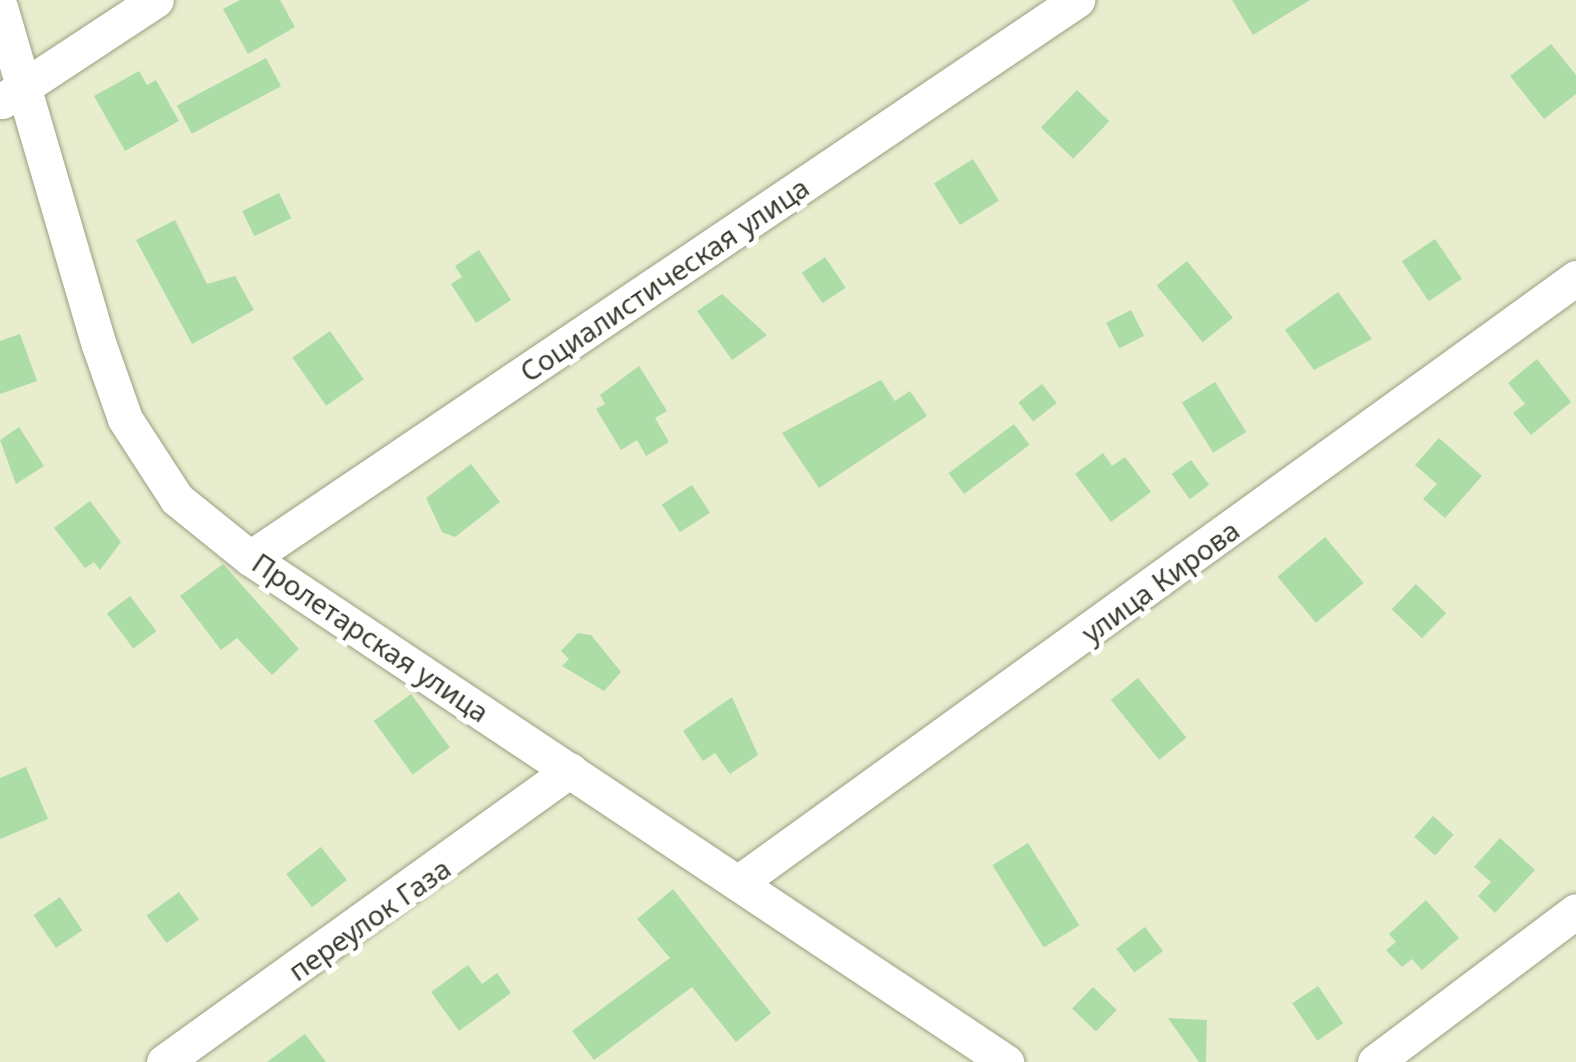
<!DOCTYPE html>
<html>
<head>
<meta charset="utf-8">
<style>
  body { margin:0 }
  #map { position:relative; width:1576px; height:1062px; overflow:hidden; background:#e8edce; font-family:"Noto Sans",sans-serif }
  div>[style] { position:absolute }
  .building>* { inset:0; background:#acdda7; transform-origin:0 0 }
  .roads { filter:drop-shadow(0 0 2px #9a9f81) drop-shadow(0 0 2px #9a9f81) }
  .minor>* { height:35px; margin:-17.5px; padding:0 17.5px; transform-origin:17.5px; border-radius:17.5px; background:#fff }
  span { translate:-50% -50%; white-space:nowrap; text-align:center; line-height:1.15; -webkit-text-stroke:10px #fff; paint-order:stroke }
  .street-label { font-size:28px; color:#3a3c30 }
</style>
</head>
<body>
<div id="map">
  <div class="building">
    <div style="clip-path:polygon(240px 0,280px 0,295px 27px,248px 54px,223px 9px)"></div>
    <div style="clip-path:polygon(1232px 0,1310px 0,1253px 35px)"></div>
    <div style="clip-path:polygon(1551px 44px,1576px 75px,1576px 94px,1544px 119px,1510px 76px)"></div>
    <div style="left:266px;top:58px;width:32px;height:101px;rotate:62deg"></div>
    <div style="clip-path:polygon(139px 71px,147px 85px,156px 80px,179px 121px,125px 151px,94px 96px)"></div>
    <div style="left:1077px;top:90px;width:45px;height:52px;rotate:44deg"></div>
    <div style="left:973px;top:159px;width:49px;height:46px;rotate:58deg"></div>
    <div style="left:279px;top:193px;width:28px;height:41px;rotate:64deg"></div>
    <div style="clip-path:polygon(175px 220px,207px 284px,235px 276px,254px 310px,192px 344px,136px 240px)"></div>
    <div style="left:1435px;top:239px;width:48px;height:40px;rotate:56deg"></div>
    <div style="clip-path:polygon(479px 250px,511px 300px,476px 323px,451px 284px,462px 277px,455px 266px)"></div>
    <div style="left:825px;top:257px;width:37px;height:28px;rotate:56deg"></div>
    <div style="left:1187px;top:261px;width:73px;height:39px;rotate:51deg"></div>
    <div style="clip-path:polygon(1338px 292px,1372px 339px,1314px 370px,1285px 330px)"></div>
    <div style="clip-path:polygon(722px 294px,767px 335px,732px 360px,697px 311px)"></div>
    <div style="left:1131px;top:310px;width:29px;height:28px;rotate:63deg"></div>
    <div style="left:330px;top:331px;width:59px;height:46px;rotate:55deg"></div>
    <div style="clip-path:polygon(20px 334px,37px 381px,0 394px,0 341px)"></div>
    <div style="clip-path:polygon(1537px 359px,1571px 402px,1531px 435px,1513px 413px,1525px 404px,1508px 383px)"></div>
    <div style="clip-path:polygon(639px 366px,667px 411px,655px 418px,669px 442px,646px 456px,637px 440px,621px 450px,596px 409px,605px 404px,600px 395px)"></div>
    <div style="clip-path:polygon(881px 380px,895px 401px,910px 391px,927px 416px,819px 488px,782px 433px)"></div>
    <div style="left:1215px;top:382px;width:59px;height:39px;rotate:58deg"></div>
    <div style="left:1042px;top:384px;width:24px;height:30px;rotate:52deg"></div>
    <div style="left:1014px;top:424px;width:26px;height:82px;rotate:53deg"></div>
    <div style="clip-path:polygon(19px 427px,44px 466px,16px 484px,0 440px)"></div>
    <div style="clip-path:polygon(1439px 438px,1482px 476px,1445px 518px,1423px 499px,1437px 484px,1415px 465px)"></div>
    <div style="clip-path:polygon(1103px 453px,1112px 466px,1125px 457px,1151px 492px,1111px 522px,1075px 474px)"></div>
    <div style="left:1191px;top:460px;width:31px;height:24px;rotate:54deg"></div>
    <div style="clip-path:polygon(471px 464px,500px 502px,455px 537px,442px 532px,426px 498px)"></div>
    <div style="left:692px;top:485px;width:33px;height:36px;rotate:57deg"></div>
    <div style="clip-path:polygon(90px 501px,121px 542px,100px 570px,94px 562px,85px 568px,54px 528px)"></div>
    <div style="left:1325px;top:537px;width:60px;height:62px;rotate:50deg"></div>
    <div style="clip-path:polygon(223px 564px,299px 649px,272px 675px,237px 638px,221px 650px,180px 596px)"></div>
    <div style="left:1416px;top:584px;width:42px;height:35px;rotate:44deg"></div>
    <div style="left:130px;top:596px;width:44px;height:29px;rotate:53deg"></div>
    <div style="clip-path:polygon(578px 633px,591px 635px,621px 672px,604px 691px,562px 666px,569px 659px,561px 651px)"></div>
    <div style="left:1138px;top:678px;width:77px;height:35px;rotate:51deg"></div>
    <div style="left:411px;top:694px;width:66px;height:46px;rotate:54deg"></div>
    <div style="clip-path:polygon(732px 697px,758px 755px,730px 774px,715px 753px,703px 761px,683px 731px)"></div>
    <div style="clip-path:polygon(26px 767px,48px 819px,0 839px,0 778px)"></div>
    <div style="left:1433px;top:816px;width:28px;height:28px;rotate:42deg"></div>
    <div style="clip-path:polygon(1500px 838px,1535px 870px,1495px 913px,1478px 896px,1491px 882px,1474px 867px)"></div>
    <div style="left:1028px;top:843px;width:97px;height:42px;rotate:58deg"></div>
    <div style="left:321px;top:847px;width:42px;height:44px;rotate:52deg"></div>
    <div style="clip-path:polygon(673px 889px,771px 1013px,736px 1042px,692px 987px,594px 1060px,572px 1031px,670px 958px,637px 919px)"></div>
    <div style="left:179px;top:892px;width:34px;height:40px;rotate:54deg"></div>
    <div style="left:60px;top:897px;width:40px;height:32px;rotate:56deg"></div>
    <div style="clip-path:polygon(1426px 900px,1459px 938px,1422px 970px,1412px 959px,1402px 967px,1386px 950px,1396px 942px,1389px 934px)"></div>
    <div style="left:1145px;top:927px;width:30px;height:36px;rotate:53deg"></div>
    <div style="clip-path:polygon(468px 965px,482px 984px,497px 973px,511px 993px,459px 1031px,431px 992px)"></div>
    <div style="left:1318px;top:986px;width:45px;height:31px;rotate:56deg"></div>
    <div style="left:1093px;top:987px;width:33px;height:30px;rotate:44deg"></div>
    <div style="clip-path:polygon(1168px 1018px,1207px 1020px,1206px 1062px,1199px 1062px)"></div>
    <div style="clip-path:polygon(305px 1034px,326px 1062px,267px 1062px)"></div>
  </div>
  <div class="roads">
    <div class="minor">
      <div style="left:0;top:7px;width:352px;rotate:73.7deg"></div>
      <div style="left:99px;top:345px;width:78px;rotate:70.6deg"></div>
      <div style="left:125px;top:419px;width:95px;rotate:57deg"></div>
      <div style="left:177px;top:499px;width:94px;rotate:38.9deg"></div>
      <div style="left:250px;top:558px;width:909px;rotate:33.69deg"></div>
      <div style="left:2px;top:101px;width:184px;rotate:-33.3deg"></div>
      <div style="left:250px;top:558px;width:998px;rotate:-34.01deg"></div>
      <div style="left:742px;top:880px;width:1029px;rotate:-35.82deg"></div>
      <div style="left:164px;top:1062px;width:500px;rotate:-35.72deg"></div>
      <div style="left:1375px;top:1062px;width:251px;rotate:-36.9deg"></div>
    </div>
  </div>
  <div class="street-label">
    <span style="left:664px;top:279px;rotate:-34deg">Социалистическая улица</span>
    <span style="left:1160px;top:581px;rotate:-36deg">улица Кирова</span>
    <span style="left:371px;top:637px;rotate:34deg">Пролетарская улица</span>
    <span style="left:369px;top:919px;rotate:-35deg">переулок Газа</span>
  </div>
</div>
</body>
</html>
